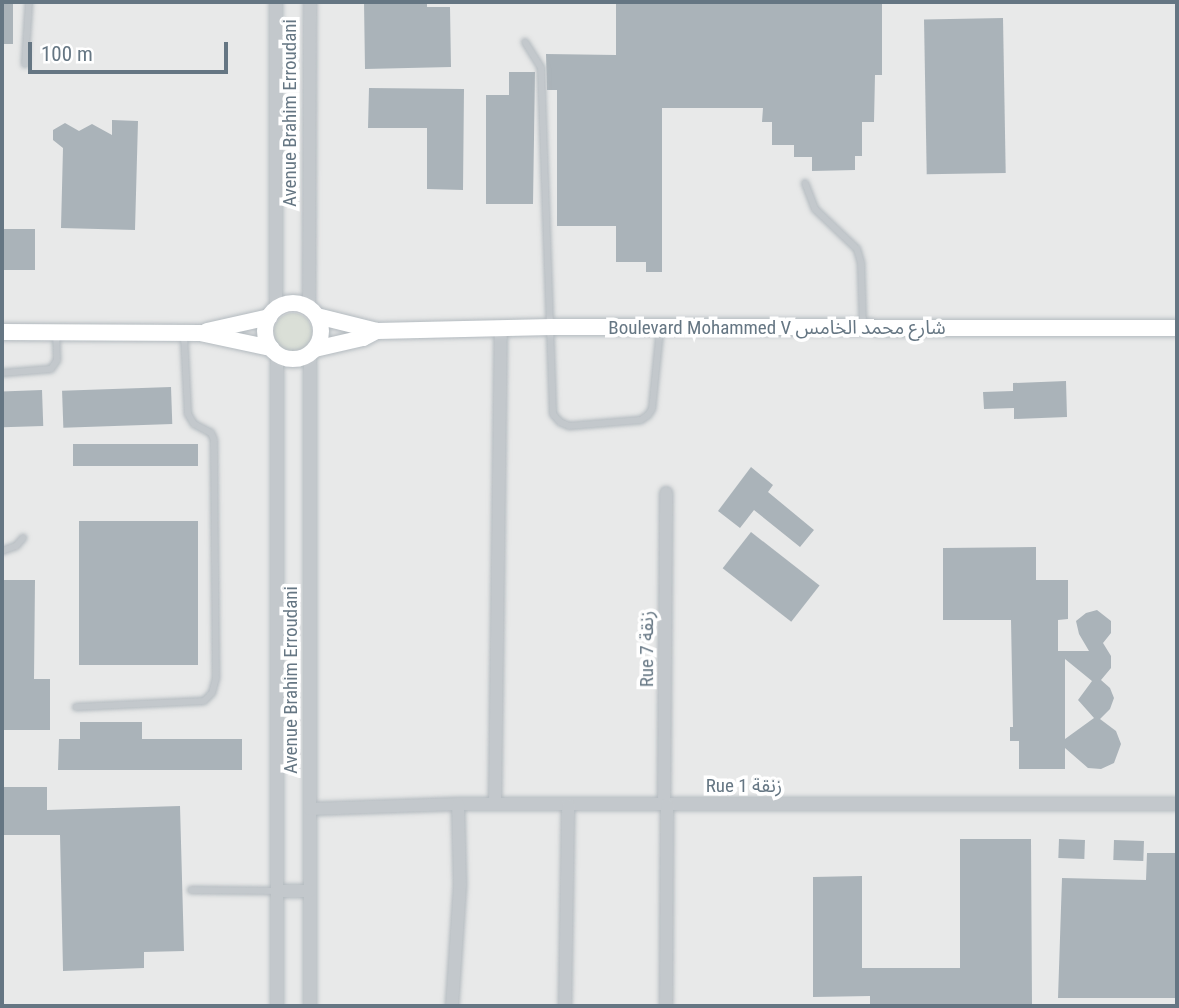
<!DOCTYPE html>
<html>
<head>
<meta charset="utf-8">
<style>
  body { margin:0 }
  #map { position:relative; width:1179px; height:1008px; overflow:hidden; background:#fafaf8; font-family:"Roboto Condensed","Noto Sans Arabic",sans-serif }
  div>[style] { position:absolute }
  .built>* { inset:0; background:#e8e9e9; transform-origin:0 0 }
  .green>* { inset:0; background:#dadfd7 }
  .round { border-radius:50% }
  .building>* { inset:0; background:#aab3b9; transform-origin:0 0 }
  .roads { filter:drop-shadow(0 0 2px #b3babf) drop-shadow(0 0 2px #b3babf) }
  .service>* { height:6px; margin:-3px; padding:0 3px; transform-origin:3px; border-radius:3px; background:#c3c8cc }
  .minor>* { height:12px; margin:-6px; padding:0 6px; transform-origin:6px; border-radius:6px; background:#c3c8cc }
  .secondary>* { height:16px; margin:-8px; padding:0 8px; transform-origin:8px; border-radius:8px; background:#fff }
  .secondary>.ring { margin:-8px; padding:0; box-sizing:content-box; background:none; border:16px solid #fff; border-radius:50% }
  span { translate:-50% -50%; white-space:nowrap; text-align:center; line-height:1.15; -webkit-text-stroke:7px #fff; paint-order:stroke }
  .street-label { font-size:19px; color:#657683 }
  .frame { position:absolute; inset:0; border:4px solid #657683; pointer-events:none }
  .scale { position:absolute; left:28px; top:42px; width:200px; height:32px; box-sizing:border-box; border:4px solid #657683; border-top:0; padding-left:9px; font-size:21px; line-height:24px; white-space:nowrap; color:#657683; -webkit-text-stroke:5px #fff; paint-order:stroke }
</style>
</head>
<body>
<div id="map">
  <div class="built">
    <div style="left:2px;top:2px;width:1175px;height:1004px"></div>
  </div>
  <div class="green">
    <div class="round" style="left:274px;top:313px;width:38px;height:38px"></div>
  </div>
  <div class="building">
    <div style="left:2px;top:2px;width:11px;height:42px"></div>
    <div style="clip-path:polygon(364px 2px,427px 2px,427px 7px,450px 7px,451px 67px,365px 69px)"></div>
    <div style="clip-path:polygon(616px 2px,882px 2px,882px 75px,875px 75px,874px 122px,862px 122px,862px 156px,855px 156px,855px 170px,812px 171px,812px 157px,794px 157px,794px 145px,772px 145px,772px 122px,762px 122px,763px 108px,662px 108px,662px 272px,646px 272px,646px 262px,616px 262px,616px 226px,557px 226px,557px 90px,547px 90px,546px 54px,616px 55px)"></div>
    <div style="left:1003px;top:18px;width:155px;height:79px;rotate:89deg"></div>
    <div style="clip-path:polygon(509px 72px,535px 72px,533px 204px,486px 204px,486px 95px,509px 95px)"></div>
    <div style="clip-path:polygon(369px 88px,464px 89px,463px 190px,427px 189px,427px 128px,368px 128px)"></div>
    <div style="clip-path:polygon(112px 120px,138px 121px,135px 230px,61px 228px,63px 148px,53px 140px,53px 130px,65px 123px,79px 131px,92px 124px,112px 135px)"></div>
    <div style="left:2px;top:229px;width:33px;height:41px"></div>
    <div style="clip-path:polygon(1066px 381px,1067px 417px,1014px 419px,1014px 408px,984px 409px,983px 392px,1013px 391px,1013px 383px)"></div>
    <div style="left:171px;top:387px;width:37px;height:109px;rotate:88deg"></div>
    <div style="left:42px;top:390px;width:36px;height:40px;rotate:88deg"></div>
    <div style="left:198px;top:444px;width:22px;height:125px;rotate:90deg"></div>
    <div style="clip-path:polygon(751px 467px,773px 485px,768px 492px,814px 530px,800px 547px,754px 510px,740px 528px,718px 511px)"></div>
    <div style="left:79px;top:521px;width:119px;height:144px"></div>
    <div style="left:751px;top:532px;width:87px;height:46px;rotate:38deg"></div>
    <div style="clip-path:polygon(evenodd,1036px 547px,1036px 580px,1068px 580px,1068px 619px,1058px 620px,1058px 651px,1089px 651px,1079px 634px,1076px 621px,1086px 613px,1097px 610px,1111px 621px,1111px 633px,1103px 643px,1111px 656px,1111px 668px,1101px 680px,1110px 688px,1114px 698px,1110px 709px,1100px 719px,1116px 731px,1121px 744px,1114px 763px,1101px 769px,1088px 768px,1065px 748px,1065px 769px,1019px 769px,1019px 741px,1010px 741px,1010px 727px,1013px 727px,1011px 620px,943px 620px,943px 548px,1036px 547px,1065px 659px,1092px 681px,1078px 700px,1094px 718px,1065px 739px,1065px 659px)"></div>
    <div style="clip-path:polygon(2px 580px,35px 580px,34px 679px,50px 679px,50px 730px,2px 730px)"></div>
    <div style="clip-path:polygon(80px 722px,142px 722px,142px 739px,242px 739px,242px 770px,58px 770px,59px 739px,80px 739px)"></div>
    <div style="clip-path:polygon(2px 787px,47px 787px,47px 810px,180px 806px,184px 951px,144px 952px,144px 968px,63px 971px,60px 835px,2px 835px)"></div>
    <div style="clip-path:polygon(960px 839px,1031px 839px,1032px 1006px,870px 1006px,870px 996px,813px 997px,813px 877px,862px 876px,862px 968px,960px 968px)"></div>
    <div style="left:1059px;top:839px;width:26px;height:19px;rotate:2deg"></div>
    <div style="left:1114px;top:840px;width:30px;height:20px;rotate:2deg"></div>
    <div style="clip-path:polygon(1147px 853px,1177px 853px,1177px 998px,1058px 998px,1062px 878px,1146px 880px)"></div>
  </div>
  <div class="roads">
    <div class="service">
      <div style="left:525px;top:42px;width:31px;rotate:58deg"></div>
      <div style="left:541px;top:68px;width:346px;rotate:88deg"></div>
      <div style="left:553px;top:414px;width:11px;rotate:49deg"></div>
      <div style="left:560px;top:422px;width:10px;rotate:24deg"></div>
      <div style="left:569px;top:426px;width:72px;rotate:-4.8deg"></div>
      <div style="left:641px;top:420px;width:9px;rotate:-36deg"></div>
      <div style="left:648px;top:415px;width:7px;rotate:-56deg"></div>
      <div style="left:652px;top:409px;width:79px;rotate:-84.2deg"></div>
      <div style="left:25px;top:64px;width:62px;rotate:-86.3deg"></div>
      <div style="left:805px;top:183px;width:28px;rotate:69deg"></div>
      <div style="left:815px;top:209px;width:58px;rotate:43.6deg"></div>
      <div style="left:857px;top:249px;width:15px;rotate:74deg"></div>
      <div style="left:861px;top:263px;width:63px;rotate:88.2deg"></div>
      <div style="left:2px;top:373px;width:49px;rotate:-4.7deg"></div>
      <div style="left:51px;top:369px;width:11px;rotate:-56deg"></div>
      <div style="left:57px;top:360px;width:26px;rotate:-92deg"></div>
      <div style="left:2px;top:551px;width:15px;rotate:-20deg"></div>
      <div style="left:16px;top:546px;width:11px;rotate:-49deg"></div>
      <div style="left:76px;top:707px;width:128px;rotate:-2.7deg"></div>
      <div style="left:204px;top:701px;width:11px;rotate:-45deg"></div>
      <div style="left:212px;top:693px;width:16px;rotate:-75deg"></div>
      <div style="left:216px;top:678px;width:238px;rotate:-90.5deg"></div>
      <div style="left:214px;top:440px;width:8px;rotate:-113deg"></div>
      <div style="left:211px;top:433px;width:19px;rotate:-152deg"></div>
      <div style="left:194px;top:424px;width:12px;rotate:-121deg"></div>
      <div style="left:188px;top:414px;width:80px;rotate:-92.9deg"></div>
      <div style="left:191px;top:890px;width:86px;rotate:0.7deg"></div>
    </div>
    <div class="minor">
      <div style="left:309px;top:308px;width:306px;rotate:-89.8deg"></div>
      <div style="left:276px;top:309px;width:307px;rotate:-90deg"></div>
      <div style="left:277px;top:354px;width:652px;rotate:90deg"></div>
      <div style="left:310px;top:354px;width:652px;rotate:90deg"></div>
      <div style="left:495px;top:804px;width:475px;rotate:-89.3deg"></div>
      <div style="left:664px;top:805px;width:312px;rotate:-89.6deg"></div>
      <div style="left:310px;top:809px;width:148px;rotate:-1.9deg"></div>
      <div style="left:458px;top:804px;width:719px"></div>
      <div style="left:277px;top:891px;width:33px"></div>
      <div style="left:452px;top:1006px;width:122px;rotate:-86.2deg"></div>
      <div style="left:460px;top:884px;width:80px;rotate:-91.4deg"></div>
      <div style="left:565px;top:1006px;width:201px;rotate:-89.1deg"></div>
      <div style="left:666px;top:1006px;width:201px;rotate:-89.7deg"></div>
    </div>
    <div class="secondary">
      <div class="ring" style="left:265px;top:303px;width:40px;height:40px"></div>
      <div style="left:317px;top:316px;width:62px;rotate:14deg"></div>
      <div style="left:377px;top:331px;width:174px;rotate:-1.3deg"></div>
      <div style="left:551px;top:327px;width:626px;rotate:0.09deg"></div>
      <div style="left:207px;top:331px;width:64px;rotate:-12.7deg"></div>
      <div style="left:2px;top:332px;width:198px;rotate:0.3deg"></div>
      <div style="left:200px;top:333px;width:73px;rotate:11.9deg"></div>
      <div style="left:315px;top:349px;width:49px;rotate:-12.9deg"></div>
      <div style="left:363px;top:338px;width:16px;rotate:-27deg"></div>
    </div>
  </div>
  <div class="street-label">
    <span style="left:290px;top:113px;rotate:-90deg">Avenue Brahim Erroudani</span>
    <span style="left:777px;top:328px">Boulevard Mohammed V شارع محمد الخامس</span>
    <span style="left:647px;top:649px;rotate:-90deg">Rue 7 زنقة</span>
    <span style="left:291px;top:680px;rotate:-90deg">Avenue Brahim Erroudani</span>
    <span style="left:744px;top:786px">Rue 1 زنقة</span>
  </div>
  <div class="frame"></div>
  <div class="scale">100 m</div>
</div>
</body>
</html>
